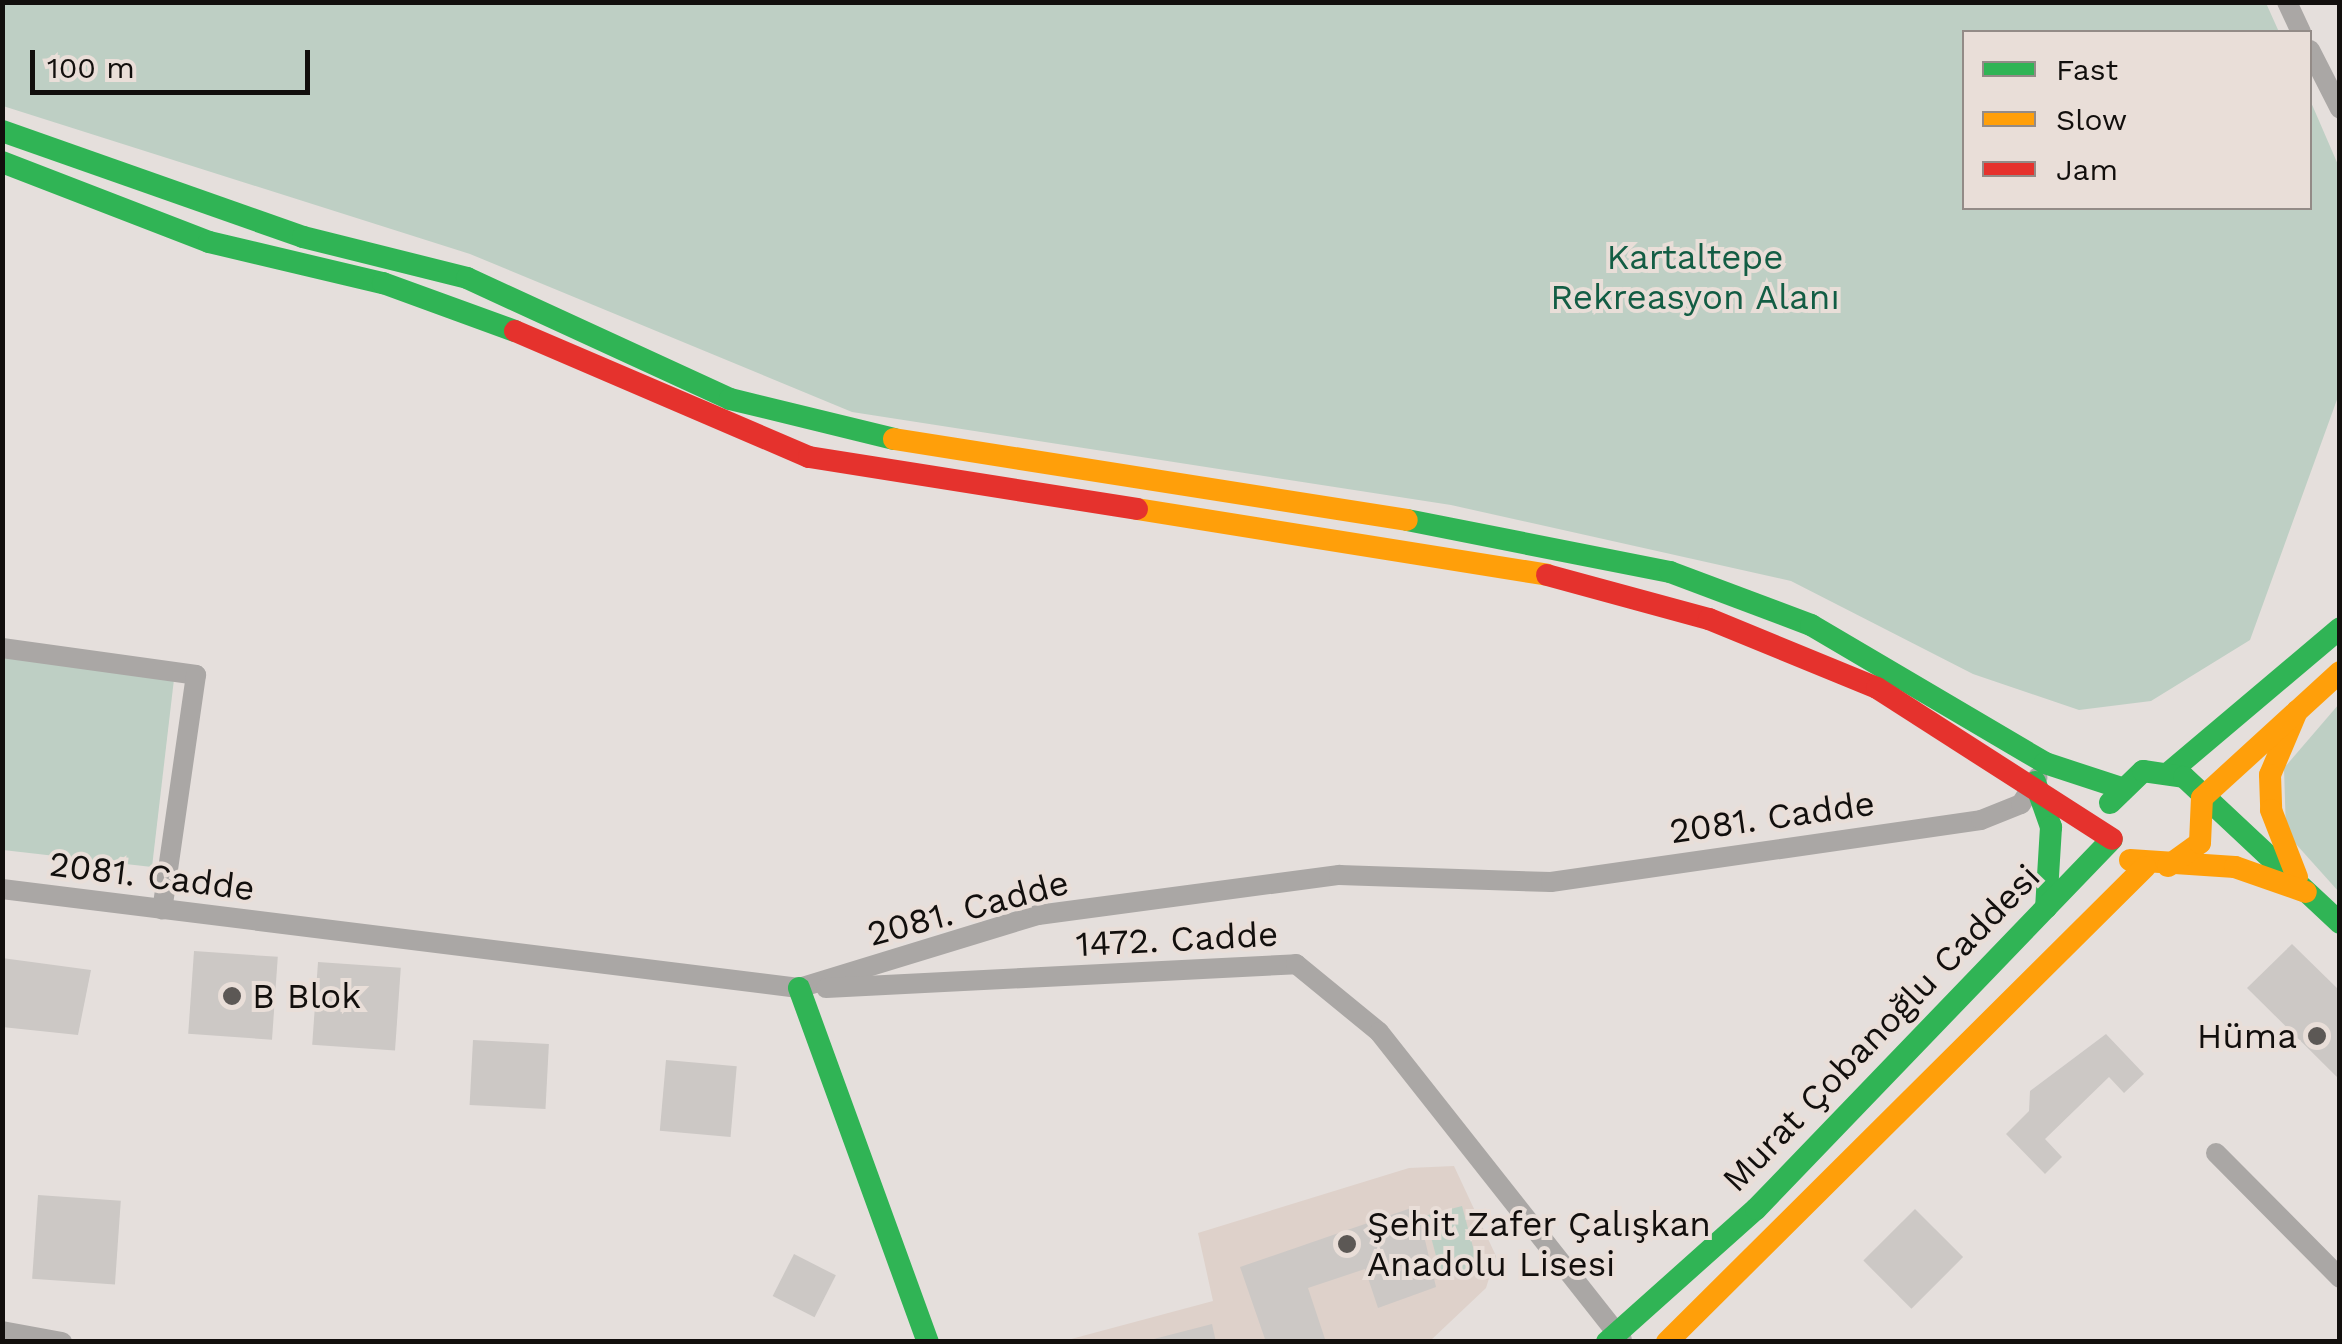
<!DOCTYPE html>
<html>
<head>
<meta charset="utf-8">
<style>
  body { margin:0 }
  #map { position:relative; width:2342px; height:1344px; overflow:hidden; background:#e5dfdc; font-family:"Work Sans",sans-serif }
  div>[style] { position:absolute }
  .built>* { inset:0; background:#ded1ca }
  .green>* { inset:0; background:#becfc4; transform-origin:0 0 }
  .building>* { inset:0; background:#ccc8c5; transform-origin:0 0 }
  .street>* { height:20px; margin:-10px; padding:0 10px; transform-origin:10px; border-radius:10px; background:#aaa7a5 }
  .fast>* { height:22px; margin:-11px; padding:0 11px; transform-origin:11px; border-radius:11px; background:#30b455 }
  .slow>* { height:22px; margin:-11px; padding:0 11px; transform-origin:11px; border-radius:11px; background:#ff9f0a }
  .jam>* { height:22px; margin:-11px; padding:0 11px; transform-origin:11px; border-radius:11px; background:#e5322d }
  .dots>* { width:28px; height:28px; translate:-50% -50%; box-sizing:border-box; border:5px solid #e9ded8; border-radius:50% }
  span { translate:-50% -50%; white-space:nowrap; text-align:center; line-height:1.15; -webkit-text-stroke:8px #e9ded8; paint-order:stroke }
  .park-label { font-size:35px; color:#135d44 }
  .street-label { font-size:35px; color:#120f0d }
  .poi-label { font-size:35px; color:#120f0d }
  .left { translate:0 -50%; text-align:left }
  .right { translate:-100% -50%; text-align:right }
  .frame { position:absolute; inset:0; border:5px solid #120f0d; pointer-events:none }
  .legend { position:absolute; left:1962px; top:30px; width:350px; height:180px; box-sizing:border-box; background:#e9ded8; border:2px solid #938b87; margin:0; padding:12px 18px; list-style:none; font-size:30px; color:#120f0d }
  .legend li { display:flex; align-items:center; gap:20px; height:50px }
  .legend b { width:50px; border:2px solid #938b87 }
  .scale { position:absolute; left:30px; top:50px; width:280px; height:45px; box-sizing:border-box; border:5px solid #120f0d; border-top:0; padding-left:12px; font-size:30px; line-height:35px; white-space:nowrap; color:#120f0d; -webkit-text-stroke:8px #e9ded8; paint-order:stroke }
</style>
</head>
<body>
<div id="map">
  <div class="built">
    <div style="clip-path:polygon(1454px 1166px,1496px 1256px,1486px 1288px,1430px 1341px,1060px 1342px,1213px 1301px,1198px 1233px,1409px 1168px)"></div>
  </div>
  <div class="green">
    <div style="clip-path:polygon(3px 2px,2266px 3px,2279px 32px,1964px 32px,1964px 208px,2310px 208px,2310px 100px,2339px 167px,2339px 394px,2250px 640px,2151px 701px,2079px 710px,1973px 674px,1791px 581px,1451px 505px,852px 412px,470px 254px,3px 106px)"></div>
    <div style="clip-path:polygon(3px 655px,174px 679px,152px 867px,3px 850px)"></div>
    <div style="clip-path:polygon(2339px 704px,2339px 892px,2286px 833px,2284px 768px)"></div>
    <div style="left:1462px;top:1206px;width:65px;height:38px;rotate:75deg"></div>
  </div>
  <div class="building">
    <div style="clip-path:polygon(2292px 944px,2340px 991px,2340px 1080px,2247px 988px)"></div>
    <div style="left:194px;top:951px;width:84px;height:83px;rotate:4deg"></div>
    <div style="clip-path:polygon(2px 958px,91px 970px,78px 1035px,2px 1027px)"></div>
    <div style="left:318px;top:962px;width:83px;height:83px;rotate:4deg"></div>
    <div style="clip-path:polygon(2106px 1034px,2144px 1074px,2124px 1093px,2109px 1077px,2045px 1139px,2062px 1157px,2045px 1174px,2006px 1134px,2029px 1111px,2030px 1091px)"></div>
    <div style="left:473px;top:1040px;width:76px;height:65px;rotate:3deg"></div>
    <div style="left:666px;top:1060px;width:71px;height:71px;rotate:5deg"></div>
    <div style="left:38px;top:1195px;width:83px;height:84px;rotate:4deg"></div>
    <div style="clip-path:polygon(1417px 1206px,1436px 1287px,1378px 1308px,1365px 1269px,1308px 1288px,1326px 1342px,1266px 1342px,1240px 1267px)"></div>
    <div style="left:1915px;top:1209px;width:68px;height:73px;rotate:45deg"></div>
    <div style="left:794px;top:1254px;width:47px;height:47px;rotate:27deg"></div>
    <div style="clip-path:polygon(1212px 1324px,1216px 1342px,1150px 1342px,1150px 1340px)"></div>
  </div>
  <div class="street">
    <div style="left:2287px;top:2px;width:33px;rotate:65deg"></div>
    <div style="left:2310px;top:50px;width:66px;rotate:63deg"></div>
    <div style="left:2px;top:648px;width:196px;rotate:7.9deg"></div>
    <div style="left:196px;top:675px;width:237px;rotate:98.2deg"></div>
    <div style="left:2px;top:889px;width:803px;rotate:7.08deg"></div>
    <div style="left:799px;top:988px;width:250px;rotate:-17deg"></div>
    <div style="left:1038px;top:915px;width:304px;rotate:-7.6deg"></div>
    <div style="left:1339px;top:875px;width:212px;rotate:1.9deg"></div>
    <div style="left:1551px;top:882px;width:434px;rotate:-8.2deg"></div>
    <div style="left:1981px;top:820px;width:43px;rotate:-21.8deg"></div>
    <div style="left:2021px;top:804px;width:31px;rotate:-58deg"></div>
    <div style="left:826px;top:988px;width:471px;rotate:-2.9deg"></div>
    <div style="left:1296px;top:964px;width:107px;rotate:39.3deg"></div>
    <div style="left:1379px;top:1032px;width:392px;rotate:51.7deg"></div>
    <div style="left:2216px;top:1153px;width:176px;rotate:45.2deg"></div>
    <div style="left:2px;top:1331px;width:61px;rotate:10.4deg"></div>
  </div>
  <div class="fast">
    <div style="left:2px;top:131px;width:319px;rotate:19.4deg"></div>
    <div style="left:303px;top:237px;width:169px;rotate:14deg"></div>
    <div style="left:467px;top:278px;width:289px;rotate:24.7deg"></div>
    <div style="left:730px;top:399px;width:169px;rotate:13.7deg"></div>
    <div style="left:2px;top:162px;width:222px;rotate:21.1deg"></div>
    <div style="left:209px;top:242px;width:179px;rotate:13.3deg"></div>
    <div style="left:383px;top:283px;width:140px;rotate:20deg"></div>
    <div style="left:1407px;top:520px;width:268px;rotate:11.2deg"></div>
    <div style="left:1670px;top:572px;width:151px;rotate:20.6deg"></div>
    <div style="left:1811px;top:625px;width:272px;rotate:30.5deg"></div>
    <div style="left:2045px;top:763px;width:77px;rotate:18.2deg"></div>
    <div style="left:2171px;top:771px;width:221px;rotate:-40.2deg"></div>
    <div style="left:2035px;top:782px;width:48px;rotate:70.4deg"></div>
    <div style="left:2051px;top:827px;width:81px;rotate:93.5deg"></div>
    <div style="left:2110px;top:803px;width:46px;rotate:-44.1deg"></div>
    <div style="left:2143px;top:771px;width:41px;rotate:8.3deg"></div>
    <div style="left:2184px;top:777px;width:214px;rotate:43.1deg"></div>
    <div style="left:799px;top:988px;width:377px;rotate:70deg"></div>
    <div style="left:1607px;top:1342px;width:200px;rotate:-41.8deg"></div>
    <div style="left:1756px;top:1209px;width:513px;rotate:-46.1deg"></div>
  </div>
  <div class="slow">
    <div style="left:894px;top:439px;width:519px;rotate:8.97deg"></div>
    <div style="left:1137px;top:509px;width:415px;rotate:9.1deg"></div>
    <div style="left:2297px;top:711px;width:69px;rotate:112.9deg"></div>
    <div style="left:2270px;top:775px;width:35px;rotate:88deg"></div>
    <div style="left:2271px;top:810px;width:72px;rotate:68.8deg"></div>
    <div style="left:2202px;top:798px;width:187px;rotate:-42.4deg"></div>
    <div style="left:2130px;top:860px;width:105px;rotate:3.8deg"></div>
    <div style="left:2235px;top:867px;width:75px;rotate:19.4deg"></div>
    <div style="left:2168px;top:866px;width:39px;rotate:-36deg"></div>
    <div style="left:2200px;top:843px;width:45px;rotate:-87.5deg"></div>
    <div style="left:1667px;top:1342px;width:674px;rotate:-44.82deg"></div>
  </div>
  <div class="jam">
    <div style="left:515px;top:331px;width:320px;rotate:23.2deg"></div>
    <div style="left:809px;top:457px;width:332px;rotate:9deg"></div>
    <div style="left:1547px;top:575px;width:168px;rotate:15.2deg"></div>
    <div style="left:1709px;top:619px;width:182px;rotate:22.3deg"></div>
    <div style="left:1877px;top:688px;width:279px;rotate:32.7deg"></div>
  </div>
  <div class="dots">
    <div style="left:232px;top:996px;background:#5c5855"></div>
    <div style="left:2317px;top:1036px;background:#5c5855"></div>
    <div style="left:1347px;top:1244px;background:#5c5855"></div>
  </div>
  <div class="park-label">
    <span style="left:1695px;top:277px">Kartaltepe<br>Rekreasyon Alanı</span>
  </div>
  <div class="street-label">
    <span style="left:1772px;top:817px;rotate:-8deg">2081. Cadde</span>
    <span style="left:152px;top:876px;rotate:7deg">2081. Cadde</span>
    <span style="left:968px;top:908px;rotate:-15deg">2081. Cadde</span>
    <span style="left:1177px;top:939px;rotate:-3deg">1472. Cadde</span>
    <span style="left:1881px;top:1028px;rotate:-46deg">Murat Çobanoğlu Caddesi</span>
  </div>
  <div class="poi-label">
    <span class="left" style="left:252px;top:996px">B Blok</span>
    <span class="right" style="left:2297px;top:1036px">Hüma</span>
    <span class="left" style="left:1367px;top:1244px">Şehit Zafer Çalışkan<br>Anadolu Lisesi</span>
  </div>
  <div class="frame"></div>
  <ul class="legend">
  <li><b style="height:12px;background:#30b455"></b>Fast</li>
  <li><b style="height:12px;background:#ff9f0a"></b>Slow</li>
  <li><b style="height:12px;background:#e5322d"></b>Jam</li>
  </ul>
  <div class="scale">100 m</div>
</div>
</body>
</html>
